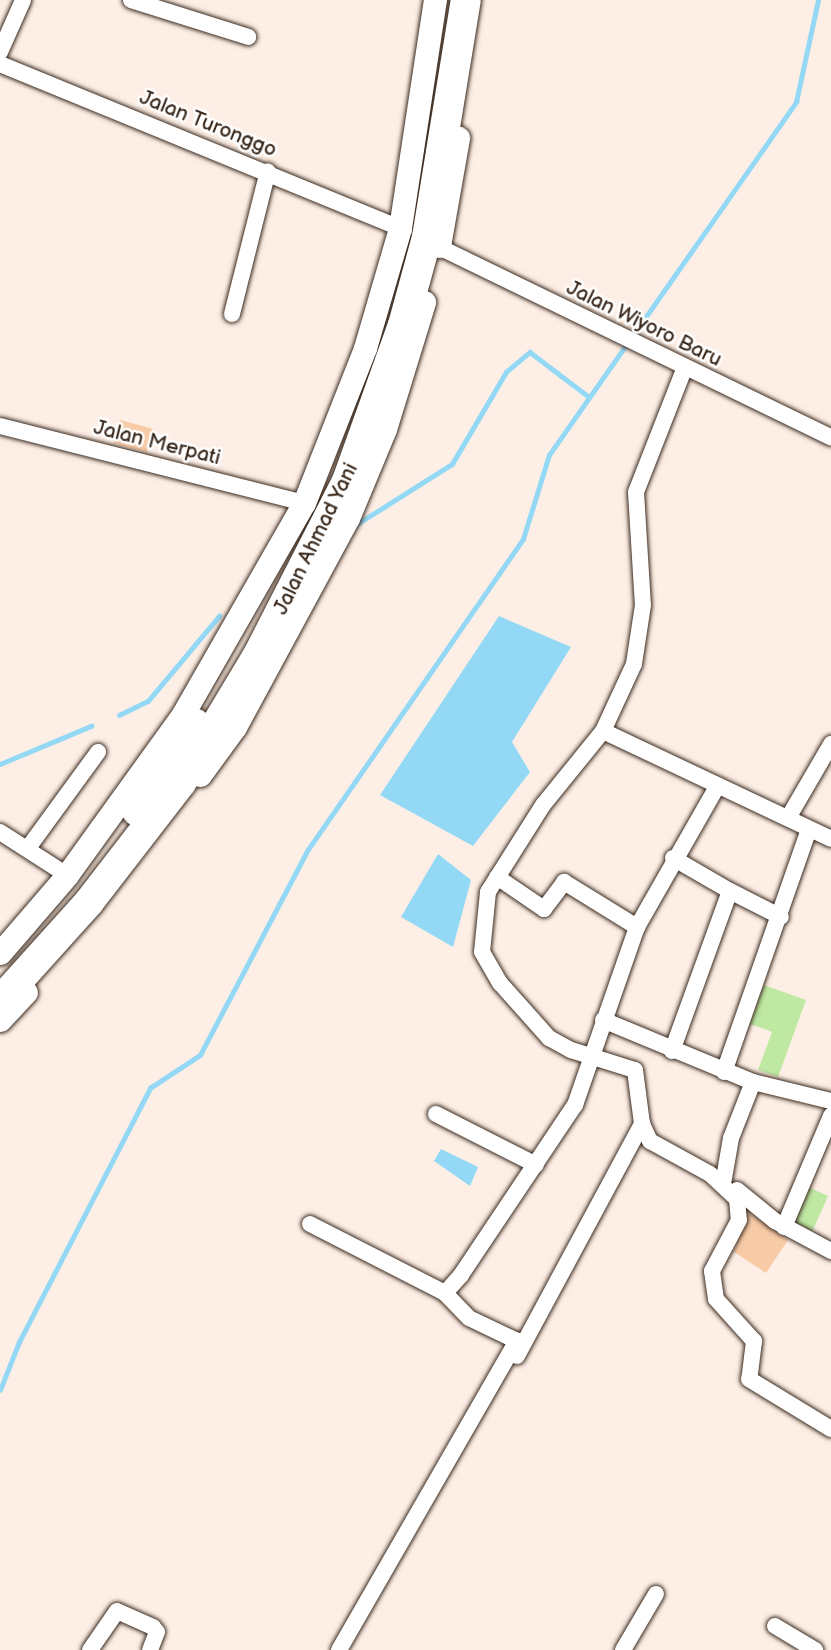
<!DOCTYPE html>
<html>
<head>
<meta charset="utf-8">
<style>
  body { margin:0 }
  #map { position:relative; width:831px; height:1650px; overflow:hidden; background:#fdefe5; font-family:"Balsamiq Sans",sans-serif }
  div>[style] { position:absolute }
  .green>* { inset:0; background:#bfe8a3; transform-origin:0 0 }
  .water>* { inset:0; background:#93d8f5 }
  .stream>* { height:4.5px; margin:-2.25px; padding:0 2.25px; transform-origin:2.25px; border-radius:2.25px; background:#93d8f5 }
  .building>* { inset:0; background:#f8cba7; transform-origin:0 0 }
  .roads { filter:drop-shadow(0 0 2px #3b2a1e) drop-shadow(0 0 2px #3b2a1e) }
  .street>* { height:16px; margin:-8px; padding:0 8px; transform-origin:8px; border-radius:8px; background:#fff }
  .secondary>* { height:23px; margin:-11.5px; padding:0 11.5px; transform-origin:11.5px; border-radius:11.5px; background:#fff }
  .highway>* { height:30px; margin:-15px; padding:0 15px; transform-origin:15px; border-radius:15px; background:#fff }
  span { translate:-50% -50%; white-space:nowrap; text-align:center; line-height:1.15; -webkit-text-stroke:5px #fff; paint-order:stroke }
  .street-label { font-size:21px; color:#3b2a1e }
</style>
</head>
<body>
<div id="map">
  <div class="green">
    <div style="clip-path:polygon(764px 985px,806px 1000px,778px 1077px,758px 1070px,772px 1032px,750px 1024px)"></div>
    <div style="left:808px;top:1187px;width:22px;height:38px;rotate:24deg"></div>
  </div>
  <div class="water">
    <div style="clip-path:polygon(499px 616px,571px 647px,512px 742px,530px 772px,473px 846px,380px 795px)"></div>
    <div style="clip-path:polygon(438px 854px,471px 880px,453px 947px,401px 917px)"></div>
    <div style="clip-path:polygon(441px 1149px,478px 1167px,470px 1186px,434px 1161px)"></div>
  </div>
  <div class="stream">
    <div style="left:354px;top:526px;width:116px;rotate:-32.3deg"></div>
    <div style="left:452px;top:464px;width:107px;rotate:-59.6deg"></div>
    <div style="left:506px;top:372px;width:31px;rotate:-40deg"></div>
    <div style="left:530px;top:352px;width:74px;rotate:37.3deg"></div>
    <div style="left:119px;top:715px;width:32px;rotate:-26deg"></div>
    <div style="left:148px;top:701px;width:111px;rotate:-50.1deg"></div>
    <div style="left:0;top:764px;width:99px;rotate:-22.7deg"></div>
    <div style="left:0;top:1390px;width:52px;rotate:-68.4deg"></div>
    <div style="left:19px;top:1342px;width:286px;rotate:-62.7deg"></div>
    <div style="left:150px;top:1088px;width:60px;rotate:-33.4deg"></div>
    <div style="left:200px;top:1055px;width:230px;rotate:-62.3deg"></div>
    <div style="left:307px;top:851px;width:379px;rotate:-55.3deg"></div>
    <div style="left:523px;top:539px;width:88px;rotate:-72.8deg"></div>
    <div style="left:549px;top:455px;width:431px;rotate:-55deg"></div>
    <div style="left:796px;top:102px;width:104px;rotate:-77.8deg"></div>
  </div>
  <div class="building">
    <div style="left:120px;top:420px;width:34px;height:24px;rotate:15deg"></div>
    <div style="clip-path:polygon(749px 1213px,788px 1240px,766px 1273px,734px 1252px)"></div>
  </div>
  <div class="roads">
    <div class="street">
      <div style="left:131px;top:0;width:123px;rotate:17.5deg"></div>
      <div style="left:0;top:52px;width:57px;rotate:-66.1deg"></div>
      <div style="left:0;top:64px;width:432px;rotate:22.3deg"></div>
      <div style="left:439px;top:247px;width:436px;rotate:25.9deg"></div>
      <div style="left:232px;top:314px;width:147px;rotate:-75.9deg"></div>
      <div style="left:685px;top:367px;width:134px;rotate:111.4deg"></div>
      <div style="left:636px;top:492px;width:113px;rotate:86.5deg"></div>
      <div style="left:643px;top:605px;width:60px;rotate:98.7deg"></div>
      <div style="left:634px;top:664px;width:74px;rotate:114.8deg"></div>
      <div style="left:603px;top:731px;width:95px;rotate:129deg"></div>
      <div style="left:543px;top:805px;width:103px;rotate:122.3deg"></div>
      <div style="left:488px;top:892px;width:60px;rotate:95.7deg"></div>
      <div style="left:482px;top:952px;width:36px;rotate:60deg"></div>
      <div style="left:500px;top:983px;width:74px;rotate:48.3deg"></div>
      <div style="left:549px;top:1038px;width:25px;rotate:29deg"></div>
      <div style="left:571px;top:1050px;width:67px;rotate:17.4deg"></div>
      <div style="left:635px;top:1070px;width:54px;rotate:82.6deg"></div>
      <div style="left:642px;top:1124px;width:19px;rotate:65deg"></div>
      <div style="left:650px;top:1141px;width:68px;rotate:28.8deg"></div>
      <div style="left:710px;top:1174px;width:37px;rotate:43deg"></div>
      <div style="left:737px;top:1199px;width:21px;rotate:85deg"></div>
      <div style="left:739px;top:1220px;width:58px;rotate:117.9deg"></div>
      <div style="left:712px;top:1271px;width:28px;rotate:82deg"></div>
      <div style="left:716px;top:1299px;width:57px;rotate:47.9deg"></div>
      <div style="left:754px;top:1341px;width:38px;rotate:97deg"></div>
      <div style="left:749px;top:1379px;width:96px;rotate:31.4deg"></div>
      <div style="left:0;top:426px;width:314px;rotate:14.2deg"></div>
      <div style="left:603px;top:731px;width:252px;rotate:25.3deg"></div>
      <div style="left:788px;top:818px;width:86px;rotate:-59.8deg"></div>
      <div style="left:0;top:832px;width:80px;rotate:32.7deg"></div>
      <div style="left:28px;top:848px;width:119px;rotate:-53.9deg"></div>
      <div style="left:673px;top:858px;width:66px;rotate:30.1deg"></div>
      <div style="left:497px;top:877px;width:57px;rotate:34.2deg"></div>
      <div style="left:544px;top:909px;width:34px;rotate:-53deg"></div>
      <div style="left:564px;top:882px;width:86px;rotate:31.7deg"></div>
      <div style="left:603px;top:1020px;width:162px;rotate:22.5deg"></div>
      <div style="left:753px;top:1082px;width:60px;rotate:111.4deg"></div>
      <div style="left:731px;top:1138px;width:47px;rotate:99.9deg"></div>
      <div style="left:672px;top:1051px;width:170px;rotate:-70.1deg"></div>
      <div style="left:730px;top:891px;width:57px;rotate:27deg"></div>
      <div style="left:724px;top:1072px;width:257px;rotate:-70.7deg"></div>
      <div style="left:753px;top:1082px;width:80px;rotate:13.7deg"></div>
      <div style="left:436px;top:1114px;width:112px;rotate:27deg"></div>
      <div style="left:737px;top:1190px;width:49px;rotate:39.2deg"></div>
      <div style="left:775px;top:1221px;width:64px;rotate:28.2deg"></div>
      <div style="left:310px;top:1224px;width:152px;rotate:27.1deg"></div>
      <div style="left:445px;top:1293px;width:24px;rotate:-48deg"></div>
      <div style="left:461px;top:1275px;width:205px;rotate:-56.2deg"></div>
      <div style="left:575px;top:1105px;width:188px;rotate:-70.8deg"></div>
      <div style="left:637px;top:927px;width:163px;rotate:-60.3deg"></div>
      <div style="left:784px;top:1227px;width:121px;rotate:-67.1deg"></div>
      <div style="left:517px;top:1356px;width:264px;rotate:-61.7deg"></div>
      <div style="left:775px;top:1626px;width:47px;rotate:31deg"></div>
      <div style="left:90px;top:1650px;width:47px;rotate:-55.3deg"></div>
      <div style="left:117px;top:1611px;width:39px;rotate:24deg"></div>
      <div style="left:153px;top:1627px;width:6px;rotate:51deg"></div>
      <div style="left:157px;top:1632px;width:19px;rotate:111deg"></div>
      <div style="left:339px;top:1650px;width:357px;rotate:-60.1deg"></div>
      <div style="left:517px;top:1341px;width:53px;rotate:-154.4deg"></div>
      <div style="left:469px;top:1318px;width:35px;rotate:-134deg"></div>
      <div style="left:623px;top:1650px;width:65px;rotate:-59.5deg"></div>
    </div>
    <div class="secondary">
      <div style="left:439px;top:246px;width:110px;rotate:-80deg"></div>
      <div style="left:200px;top:775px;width:59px;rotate:-53.9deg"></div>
      <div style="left:235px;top:727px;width:238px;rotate:-61.6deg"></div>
      <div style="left:348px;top:518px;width:96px;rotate:-67.4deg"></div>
      <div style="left:385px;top:429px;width:133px;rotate:-72.9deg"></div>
      <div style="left:0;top:953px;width:103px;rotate:-49.3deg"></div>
      <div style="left:67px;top:875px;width:198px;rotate:-54.2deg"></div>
      <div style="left:183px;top:714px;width:243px;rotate:-60.2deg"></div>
      <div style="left:304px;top:503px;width:167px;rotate:-68.5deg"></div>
      <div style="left:365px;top:348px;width:125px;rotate:-73.7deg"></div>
      <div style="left:400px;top:228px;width:231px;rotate:-81.3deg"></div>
      <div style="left:0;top:1020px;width:38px;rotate:-47deg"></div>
    </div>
    <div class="highway">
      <div style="left:137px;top:811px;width:105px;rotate:-56.3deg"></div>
      <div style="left:0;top:1001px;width:133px;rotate:-48deg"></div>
      <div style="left:89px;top:902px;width:150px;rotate:-52.3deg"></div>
      <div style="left:181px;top:783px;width:149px;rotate:-59deg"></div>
      <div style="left:258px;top:655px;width:195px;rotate:-62.9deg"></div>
      <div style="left:347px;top:481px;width:166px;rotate:-70.3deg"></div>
      <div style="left:403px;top:325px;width:91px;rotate:-74.7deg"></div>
      <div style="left:427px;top:237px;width:240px;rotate:-80.7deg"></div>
    </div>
  </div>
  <div class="street-label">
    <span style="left:208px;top:124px;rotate:22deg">Jalan Turonggo</span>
    <span style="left:644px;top:324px;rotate:26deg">Jalan Wiyoro Baru</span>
    <span style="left:157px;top:443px;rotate:14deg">Jalan Merpati</span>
    <span style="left:316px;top:539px;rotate:-64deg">Jalan Ahmad Yani</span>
  </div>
</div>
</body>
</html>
